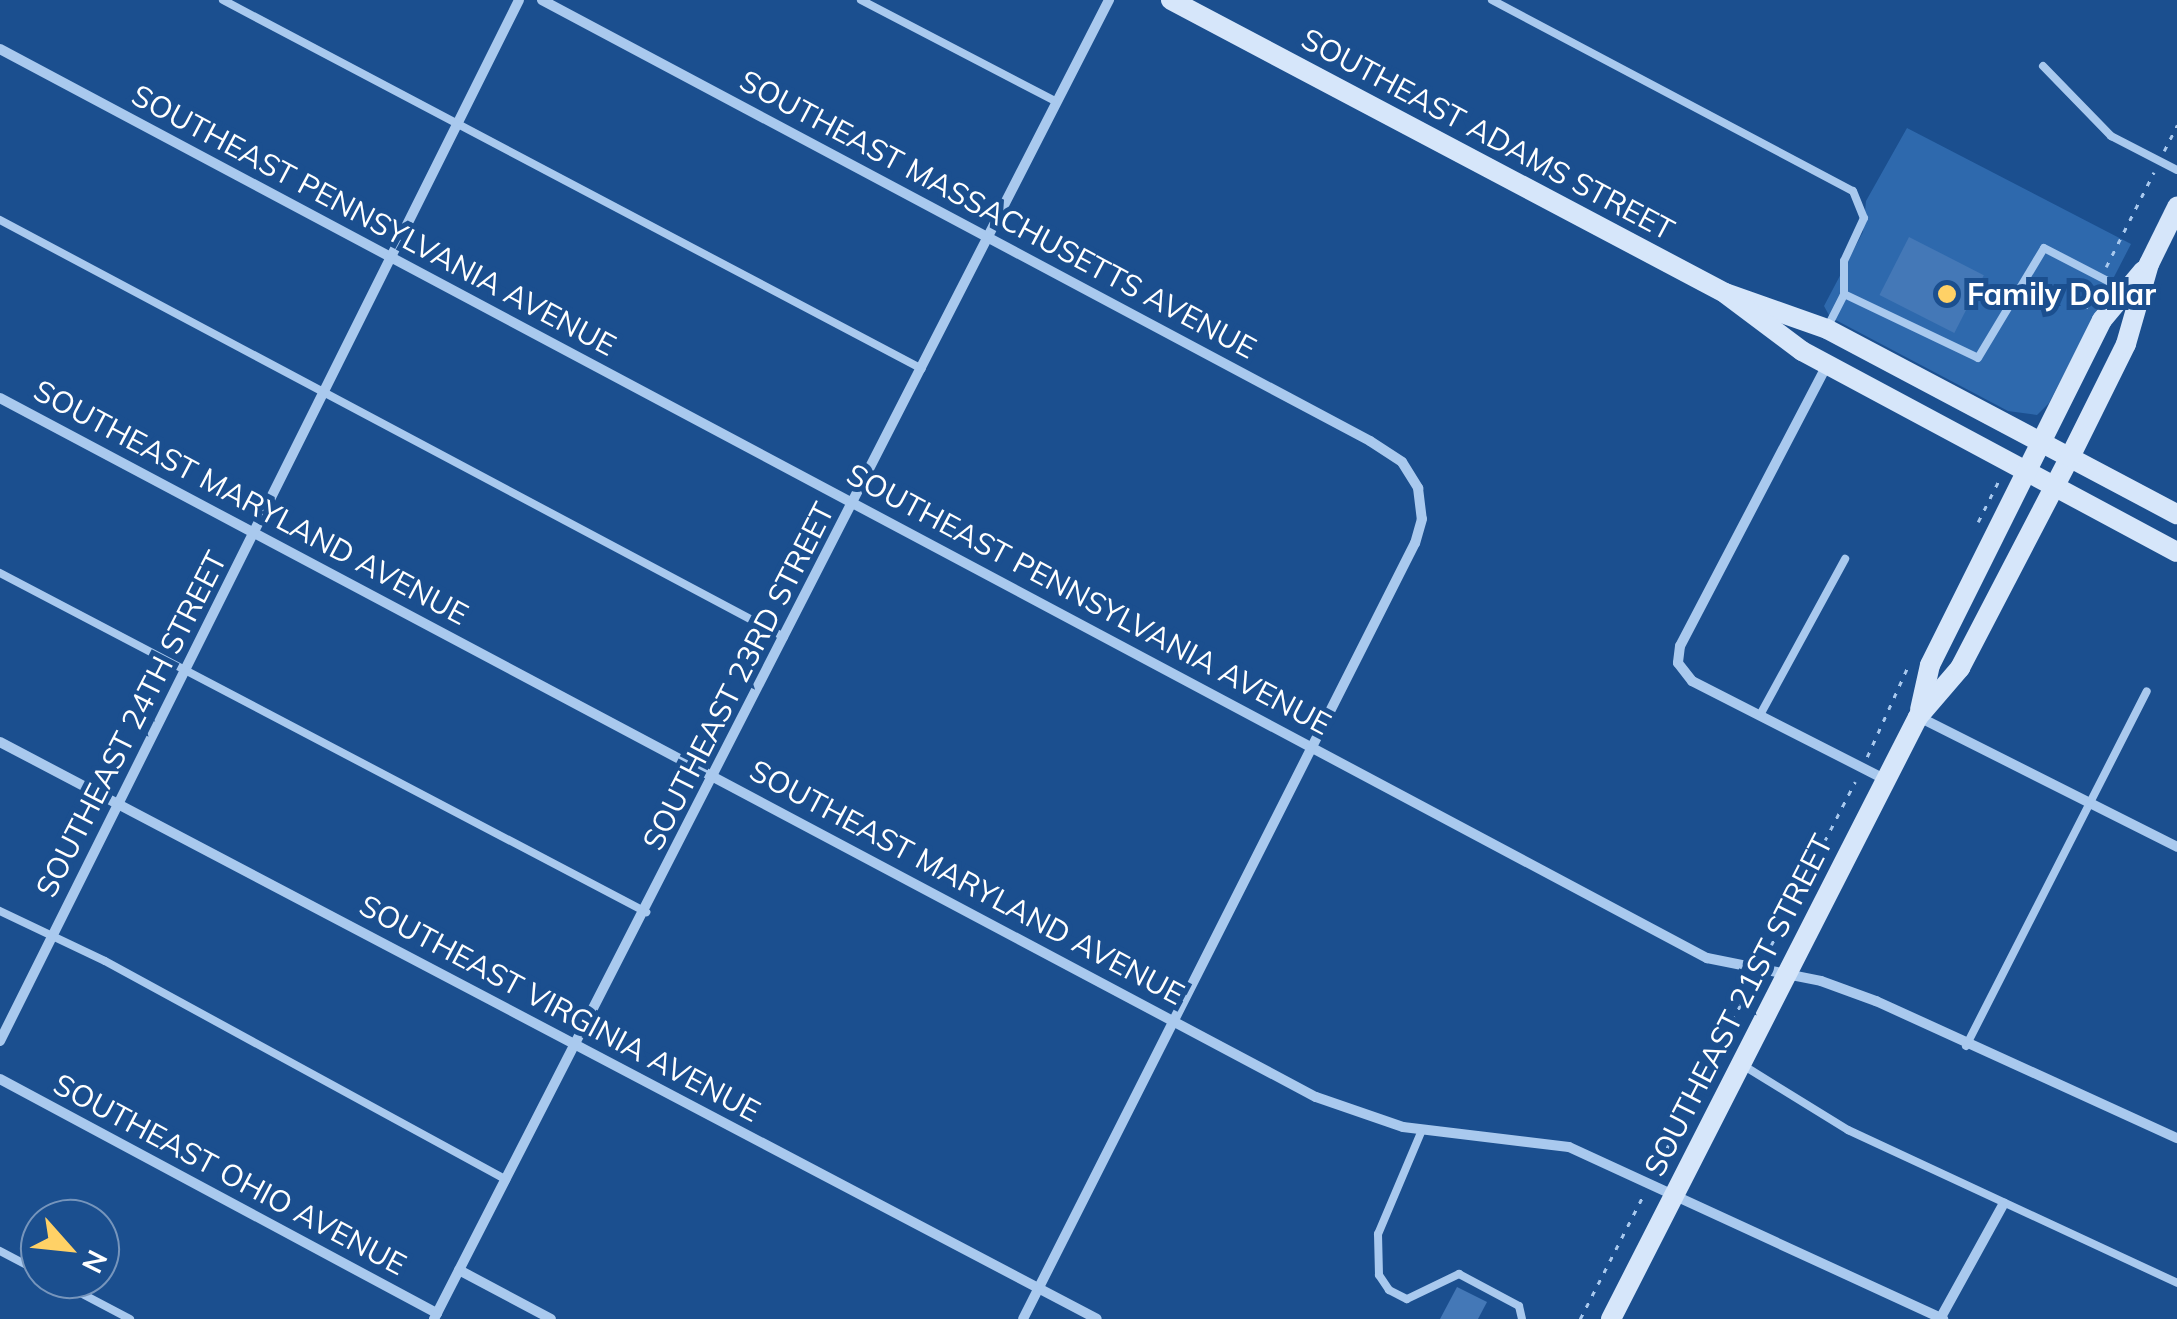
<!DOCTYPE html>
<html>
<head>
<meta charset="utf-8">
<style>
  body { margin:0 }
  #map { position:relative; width:2177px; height:1319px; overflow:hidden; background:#1b4f8f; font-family:Mulish,sans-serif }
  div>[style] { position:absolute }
  .green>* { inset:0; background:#2e69ad }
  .building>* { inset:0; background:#4478b7; transform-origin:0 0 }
  .path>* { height:2.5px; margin-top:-1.25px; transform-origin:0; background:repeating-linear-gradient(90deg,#a9c9ee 0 5px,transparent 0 13px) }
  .lane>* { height:8px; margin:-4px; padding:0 4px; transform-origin:4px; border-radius:4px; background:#a9c9ee }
  .street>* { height:10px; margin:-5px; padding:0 5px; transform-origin:5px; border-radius:5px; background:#a9c9ee }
  .secondary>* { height:20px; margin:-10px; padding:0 10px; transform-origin:10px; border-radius:10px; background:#d6e6fa }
  .dots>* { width:28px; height:28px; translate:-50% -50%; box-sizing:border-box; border:5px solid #1b4f8f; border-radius:50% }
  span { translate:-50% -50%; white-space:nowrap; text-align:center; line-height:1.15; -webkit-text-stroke:10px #1b4f8f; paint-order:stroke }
  .street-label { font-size:30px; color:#fff }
  .poi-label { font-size:30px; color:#fff; font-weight:700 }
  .left { translate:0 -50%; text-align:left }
  .north { position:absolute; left:20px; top:1199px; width:100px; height:100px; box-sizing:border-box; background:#1b4f8f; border:2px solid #7695bc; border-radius:50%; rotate:117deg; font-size:28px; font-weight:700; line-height:40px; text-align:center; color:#fff }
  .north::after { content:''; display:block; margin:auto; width:35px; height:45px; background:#ffd166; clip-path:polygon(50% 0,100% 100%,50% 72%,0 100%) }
</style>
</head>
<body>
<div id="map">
  <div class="green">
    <div style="clip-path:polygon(1907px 128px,2131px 244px,2049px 403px,2037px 415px,2008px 411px,1830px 317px,1824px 306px,1863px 232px,1866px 201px)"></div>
  </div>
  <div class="building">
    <div style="left:1909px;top:237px;width:84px;height:65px;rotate:27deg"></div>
    <div style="clip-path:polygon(1457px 1287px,1487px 1302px,1478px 1319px,1440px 1319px)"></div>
  </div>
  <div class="path">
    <div style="left:2164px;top:151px;width:29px;rotate:-63deg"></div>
    <div style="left:2106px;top:267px;width:106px;rotate:-63.2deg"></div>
    <div style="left:2086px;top:308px;width:22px;rotate:-63deg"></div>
    <div style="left:1978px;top:522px;width:47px;rotate:-63.4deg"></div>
    <div style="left:1867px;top:757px;width:102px;rotate:-65.7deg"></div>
    <div style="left:1765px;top:957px;width:197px;rotate:-62.8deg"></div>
    <div style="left:1655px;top:1171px;width:212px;rotate:-62.8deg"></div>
    <div style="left:1580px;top:1319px;width:138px;rotate:-62.9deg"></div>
  </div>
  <div class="lane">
    <div style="left:223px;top:0;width:790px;rotate:27.83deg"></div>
    <div style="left:861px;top:0;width:221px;rotate:27.5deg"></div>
    <div style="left:1492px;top:0;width:408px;rotate:27.9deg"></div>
    <div style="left:1853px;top:191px;width:29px;rotate:68deg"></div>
    <div style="left:1864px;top:218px;width:47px;rotate:114.9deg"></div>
    <div style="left:1844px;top:261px;width:33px;rotate:90deg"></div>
    <div style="left:2043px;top:66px;width:98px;rotate:45.8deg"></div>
    <div style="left:2111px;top:136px;width:74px;rotate:27.3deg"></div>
    <div style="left:0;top:220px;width:888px;rotate:28.01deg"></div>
    <div style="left:1827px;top:328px;width:38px;rotate:-63deg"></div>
    <div style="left:1844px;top:294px;width:148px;rotate:25.5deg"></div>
    <div style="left:1978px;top:358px;width:128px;rotate:-59deg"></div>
    <div style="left:2044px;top:248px;width:93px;rotate:27.4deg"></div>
    <div style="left:0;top:573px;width:730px;rotate:27.69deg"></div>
    <div style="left:1760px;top:715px;width:178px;rotate:-61.4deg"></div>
    <div style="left:0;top:911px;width:116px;rotate:25.5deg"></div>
    <div style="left:105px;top:961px;width:457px;rotate:28.6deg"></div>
    <div style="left:1966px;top:1046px;width:398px;rotate:-63deg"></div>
    <div style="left:1741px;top:1064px;width:126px;rotate:31.7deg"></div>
    <div style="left:1848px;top:1130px;width:363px;rotate:24.9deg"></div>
    <div style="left:1422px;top:1130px;width:113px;rotate:112.9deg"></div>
    <div style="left:1378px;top:1234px;width:41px;rotate:88.6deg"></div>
    <div style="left:1379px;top:1275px;width:18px;rotate:56deg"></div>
    <div style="left:1389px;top:1290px;width:20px;rotate:27deg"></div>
    <div style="left:1407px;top:1299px;width:58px;rotate:-25.7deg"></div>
    <div style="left:1459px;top:1274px;width:68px;rotate:28.1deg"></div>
    <div style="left:1519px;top:1306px;width:13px;rotate:77deg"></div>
    <div style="left:0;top:1251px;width:45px;rotate:27.7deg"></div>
    <div style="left:54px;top:1279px;width:86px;rotate:27.8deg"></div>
  </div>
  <div class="street">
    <div style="left:542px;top:0;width:938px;rotate:28.04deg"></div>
    <div style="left:1370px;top:441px;width:38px;rotate:33deg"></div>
    <div style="left:1402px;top:462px;width:31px;rotate:58deg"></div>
    <div style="left:1418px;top:488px;width:31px;rotate:83deg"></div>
    <div style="left:1422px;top:519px;width:25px;rotate:106deg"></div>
    <div style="left:1415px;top:543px;width:869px;rotate:116.8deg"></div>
    <div style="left:0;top:49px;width:1934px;rotate:28.04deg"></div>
    <div style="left:1707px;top:958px;width:116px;rotate:11.4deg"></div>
    <div style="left:1821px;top:981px;width:59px;rotate:20deg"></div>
    <div style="left:1876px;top:1001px;width:331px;rotate:24.5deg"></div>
    <div style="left:1827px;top:365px;width:317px;rotate:117.6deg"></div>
    <div style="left:1680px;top:646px;width:17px;rotate:97deg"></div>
    <div style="left:1678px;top:663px;width:23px;rotate:52deg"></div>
    <div style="left:1692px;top:681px;width:218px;rotate:27deg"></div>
    <div style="left:0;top:398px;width:1490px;rotate:27.98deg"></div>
    <div style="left:1316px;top:1097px;width:92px;rotate:19deg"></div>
    <div style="left:1403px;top:1127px;width:167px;rotate:6.9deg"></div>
    <div style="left:1569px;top:1147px;width:412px;rotate:24.7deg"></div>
    <div style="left:1919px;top:717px;width:289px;rotate:26.7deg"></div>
    <div style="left:0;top:742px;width:1239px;rotate:27.74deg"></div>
    <div style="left:0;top:1041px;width:1163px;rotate:-63.5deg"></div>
    <div style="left:0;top:1079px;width:496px;rotate:28.2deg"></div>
    <div style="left:459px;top:1270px;width:104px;rotate:28deg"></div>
    <div style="left:434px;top:1319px;width:1482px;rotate:-62.9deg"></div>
    <div style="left:1940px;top:1319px;width:132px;rotate:-61.1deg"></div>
  </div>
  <div class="secondary">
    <div style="left:1171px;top:0;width:627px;rotate:27.87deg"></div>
    <div style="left:1725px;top:293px;width:108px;rotate:19.4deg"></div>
    <div style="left:1827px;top:329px;width:396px;rotate:27.9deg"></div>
    <div style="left:1726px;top:294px;width:95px;rotate:36.9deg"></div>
    <div style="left:1802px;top:351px;width:425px;rotate:28.2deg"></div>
    <div style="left:1920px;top:710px;width:46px;rotate:-77.5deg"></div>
    <div style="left:1930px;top:665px;width:385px;rotate:-63.5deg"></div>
    <div style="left:2102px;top:320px;width:64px;rotate:-50.1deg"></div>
    <div style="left:1611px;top:1319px;width:676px;rotate:-62.98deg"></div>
    <div style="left:1918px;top:717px;width:65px;rotate:-49.4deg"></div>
    <div style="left:1960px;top:668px;width:238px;rotate:-62.5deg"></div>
    <div style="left:2070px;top:457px;width:126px;rotate:-63.6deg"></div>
    <div style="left:2126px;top:344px;width:83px;rotate:-74deg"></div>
    <div style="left:2149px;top:264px;width:64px;rotate:-63.8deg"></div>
  </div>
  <div class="dots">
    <div style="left:1947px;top:294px;background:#ffd166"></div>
  </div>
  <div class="street-label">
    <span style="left:1488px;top:134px;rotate:28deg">SOUTHEAST ADAMS STREET</span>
    <span style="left:998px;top:214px;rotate:28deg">SOUTHEAST MASSACHUSETTS AVENUE</span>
    <span style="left:374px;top:220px;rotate:28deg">SOUTHEAST PENNSYLVANIA AVENUE</span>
    <span style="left:251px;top:502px;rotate:28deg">SOUTHEAST MARYLAND AVENUE</span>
    <span style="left:1089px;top:599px;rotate:28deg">SOUTHEAST PENNSYLVANIA AVENUE</span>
    <span style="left:738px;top:676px;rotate:-63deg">SOUTHEAST 23RD STREET</span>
    <span style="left:131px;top:724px;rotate:-63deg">SOUTHEAST 24TH STREET</span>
    <span style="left:967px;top:882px;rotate:28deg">SOUTHEAST MARYLAND AVENUE</span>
    <span style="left:1738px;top:1005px;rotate:-63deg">SOUTHEAST 21ST STREET</span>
    <span style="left:560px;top:1008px;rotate:28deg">SOUTHEAST VIRGINIA AVENUE</span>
    <span style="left:230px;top:1174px;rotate:28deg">SOUTHEAST OHIO AVENUE</span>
  </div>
  <div class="poi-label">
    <span class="left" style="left:1967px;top:294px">Family Dollar</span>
  </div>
  <div class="north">N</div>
</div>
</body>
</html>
